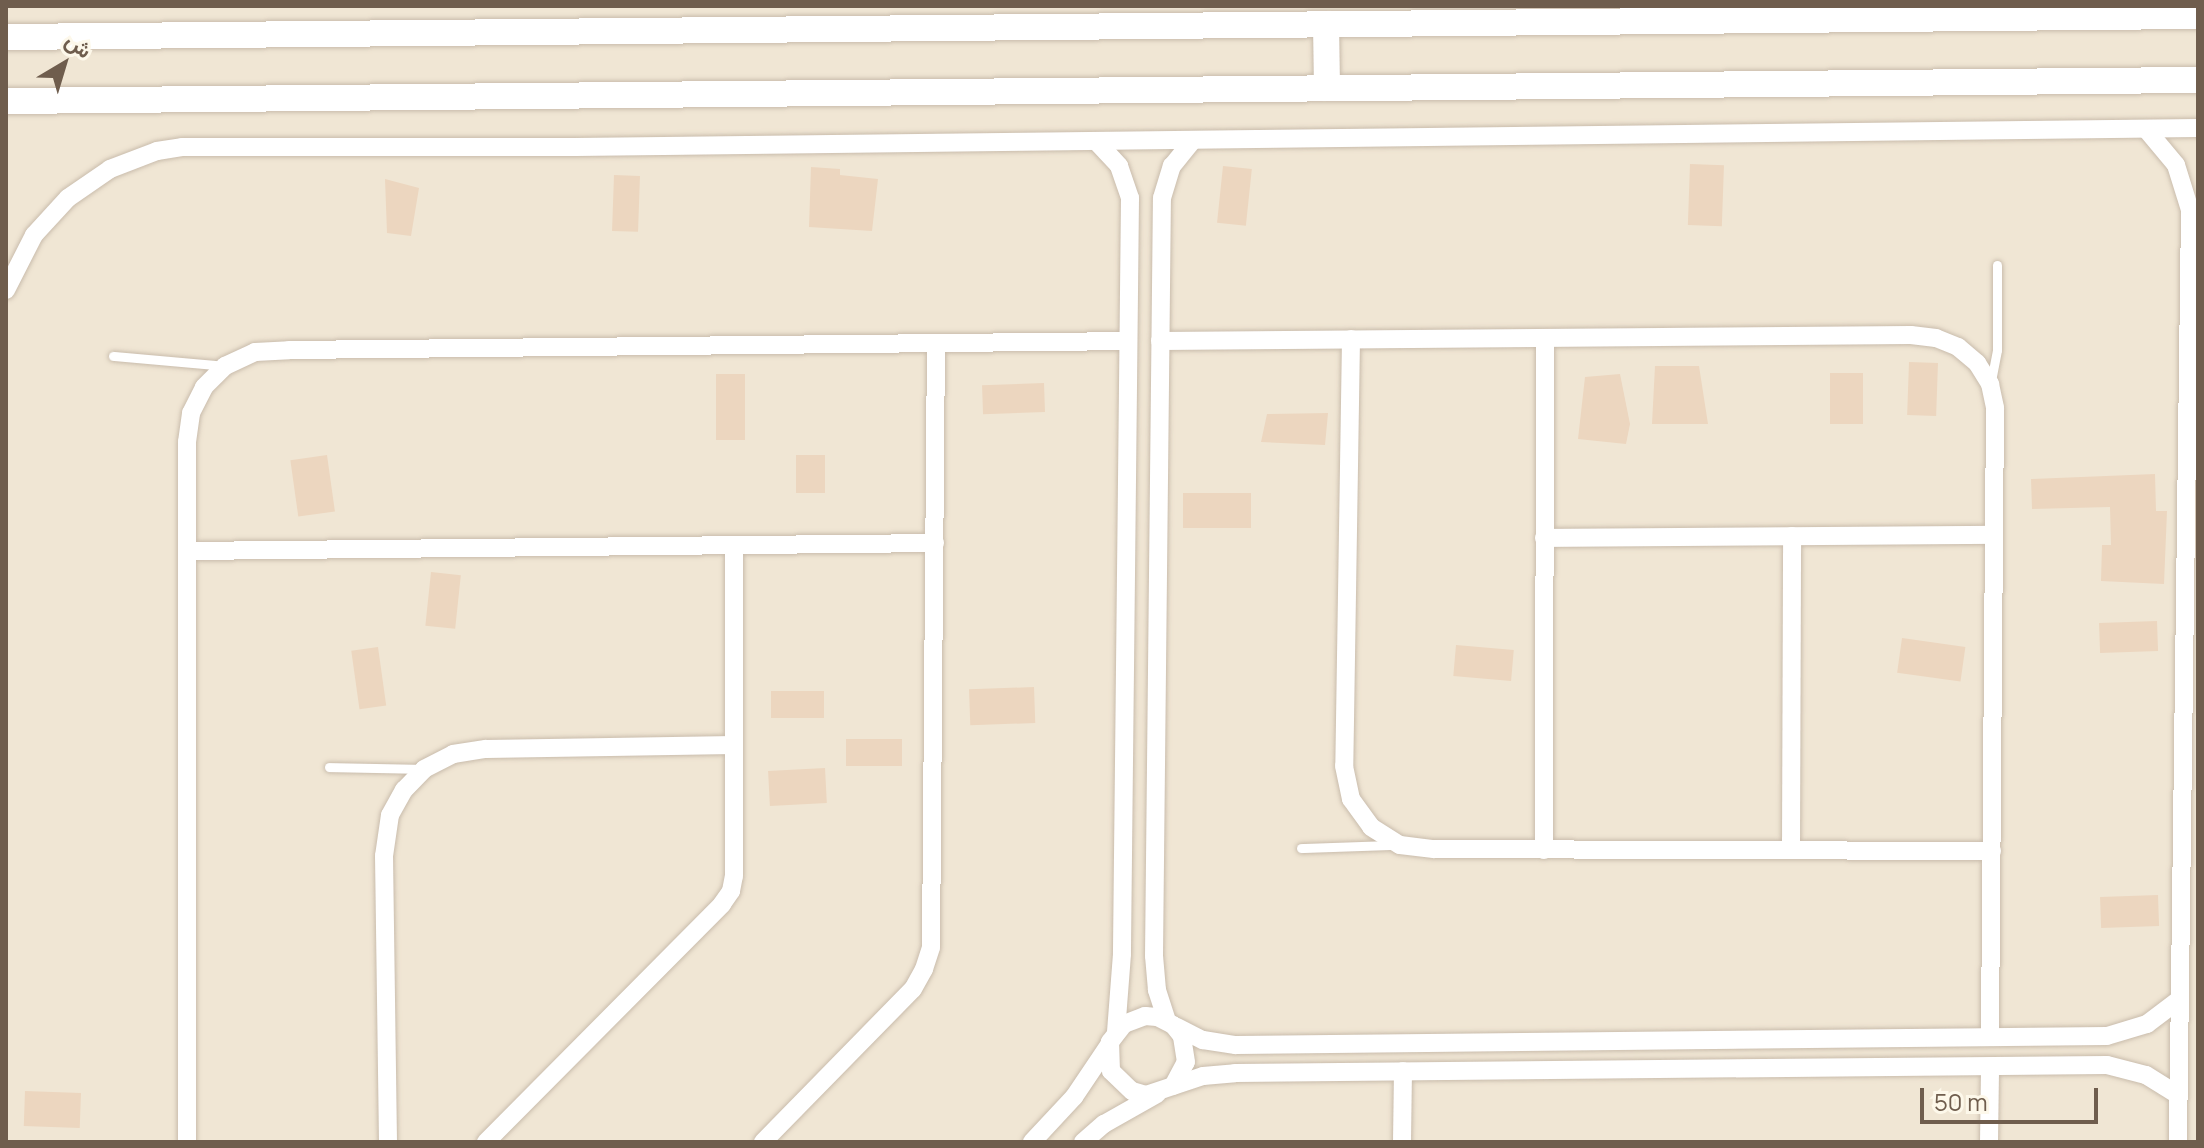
<!DOCTYPE html>
<html>
<head>
<meta charset="utf-8">
<style>
  body { margin:0 }
  #map { position:relative; width:2204px; height:1148px; overflow:hidden; background:#f9f4e4; font-family:Manrope,Vazirmatn,sans-serif }
  div>[style] { position:absolute }
  .residential>* { inset:0; background:#f0e6d4; transform-origin:0 0 }
  .building>* { inset:0; background:#ecd6bf; transform-origin:0 0 }
  .roads { filter:drop-shadow(0 0 2px #c9bcac) drop-shadow(0 0 2px #c9bcac) }
  .lane>* { height:9px; margin:-4.5px; padding:0 4.5px; transform-origin:4.5px; border-radius:4.5px; background:#fff }
  .street>* { height:18px; margin:-9px; padding:0 9px; transform-origin:9px; border-radius:9px; background:#fff }
  .secondary>* { height:26px; margin:-13px; padding:0 13px; transform-origin:13px; border-radius:13px; background:#fff }
  span { translate:-50% -50%; white-space:nowrap; text-align:center; line-height:1.15; -webkit-text-stroke:6px #fdf8ea; paint-order:stroke }
  .frame { position:absolute; inset:0; border:8px solid #6f5d4d; pointer-events:none }
  .north { position:absolute; left:24px; top:24px; width:80px; height:80px; -webkit-text-stroke:6px #fdf8ea; paint-order:stroke; rotate:38deg; font-size:22px; font-weight:700; line-height:32px; text-align:center; color:#6f5d4d }
  .north::after { content:''; display:block; margin:auto; width:28px; height:36px; background:#6f5d4d; clip-path:polygon(50% 0,100% 100%,50% 72%,0 100%) }
  .scale { position:absolute; left:1920px; top:1088px; width:178px; height:36px; box-sizing:border-box; border:4px solid #6f5d4d; border-top:0; padding-left:10px; font-size:24px; line-height:28px; white-space:nowrap; color:#6f5d4d; -webkit-text-stroke:6px #fdf8ea; paint-order:stroke }
</style>
</head>
<body>
<div id="map">
  <div class="residential">
    <div style="left:6px;top:6px;width:2192px;height:1136px"></div>
  </div>
  <div class="building">
    <div style="left:1690px;top:164px;width:34px;height:61px;rotate:2deg"></div>
    <div style="left:1223px;top:166px;width:29px;height:57px;rotate:6deg"></div>
    <div style="clip-path:polygon(811px 167px,840px 169px,840px 175px,878px 179px,872px 231px,809px 227px)"></div>
    <div style="left:614px;top:175px;width:26px;height:56px;rotate:2deg"></div>
    <div style="clip-path:polygon(385px 179px,419px 188px,411px 236px,387px 233px)"></div>
    <div style="left:1909px;top:362px;width:29px;height:53px;rotate:2deg"></div>
    <div style="clip-path:polygon(1655px 366px,1699px 366px,1708px 424px,1652px 424px)"></div>
    <div style="left:1830px;top:373px;width:33px;height:51px"></div>
    <div style="left:716px;top:374px;width:29px;height:66px"></div>
    <div style="clip-path:polygon(1620px 374px,1630px 424px,1626px 444px,1578px 439px,1585px 377px)"></div>
    <div style="left:1044px;top:383px;width:29px;height:62px;rotate:88deg"></div>
    <div style="clip-path:polygon(1328px 413px,1325px 445px,1261px 442px,1267px 414px)"></div>
    <div style="left:327px;top:455px;width:57px;height:37px;rotate:82deg"></div>
    <div style="left:796px;top:455px;width:29px;height:38px"></div>
    <div style="clip-path:polygon(2155px 474px,2156px 511px,2167px 511px,2164px 584px,2101px 581px,2102px 545px,2111px 545px,2110px 507px,2032px 509px,2031px 479px)"></div>
    <div style="left:1251px;top:493px;width:35px;height:68px;rotate:90deg"></div>
    <div style="left:431px;top:572px;width:30px;height:54px;rotate:6deg"></div>
    <div style="left:2157px;top:621px;width:30px;height:58px;rotate:88deg"></div>
    <div style="left:1902px;top:638px;width:64px;height:35px;rotate:8deg"></div>
    <div style="left:1456px;top:645px;width:58px;height:31px;rotate:5deg"></div>
    <div style="left:378px;top:647px;width:59px;height:27px;rotate:82deg"></div>
    <div style="left:1034px;top:687px;width:36px;height:65px;rotate:88deg"></div>
    <div style="left:771px;top:691px;width:53px;height:27px"></div>
    <div style="left:902px;top:739px;width:27px;height:56px;rotate:90deg"></div>
    <div style="left:825px;top:768px;width:35px;height:57px;rotate:87deg"></div>
    <div style="left:2158px;top:895px;width:31px;height:58px;rotate:88deg"></div>
    <div style="left:25px;top:1091px;width:56px;height:35px;rotate:2deg"></div>
  </div>
  <div class="roads">
    <div class="lane">
      <div style="left:113px;top:356px;width:112px;rotate:5.1deg"></div>
      <div style="left:1991px;top:381px;width:32px;rotate:-79deg"></div>
      <div style="left:1997px;top:350px;width:85px;rotate:-90deg"></div>
      <div style="left:329px;top:767px;width:93px;rotate:1.2deg"></div>
      <div style="left:1301px;top:848px;width:92px;rotate:-1.9deg"></div>
    </div>
    <div class="street">
      <div style="left:2146px;top:129px;width:47px;rotate:50.2deg"></div>
      <div style="left:2176px;top:165px;width:47px;rotate:72.7deg"></div>
      <div style="left:2190px;top:210px;width:932px;rotate:90.74deg"></div>
      <div style="left:1096px;top:141px;width:34px;rotate:47deg"></div>
      <div style="left:1119px;top:166px;width:34px;rotate:71deg"></div>
      <div style="left:1130px;top:198px;width:756px;rotate:90.61deg"></div>
      <div style="left:1122px;top:954px;width:78px;rotate:94.4deg"></div>
      <div style="left:6px;top:290px;width:62px;rotate:-63deg"></div>
      <div style="left:34px;top:235px;width:50px;rotate:-47.4deg"></div>
      <div style="left:68px;top:198px;width:51px;rotate:-34.6deg"></div>
      <div style="left:110px;top:169px;width:50px;rotate:-21deg"></div>
      <div style="left:157px;top:151px;width:25px;rotate:-9deg"></div>
      <div style="left:182px;top:147px;width:393px"></div>
      <div style="left:575px;top:147px;width:1623px;rotate:-0.67deg"></div>
      <div style="left:1351px;top:339px;width:427px;rotate:90.9deg"></div>
      <div style="left:1344px;top:766px;width:34px;rotate:78deg"></div>
      <div style="left:1351px;top:799px;width:34px;rotate:54deg"></div>
      <div style="left:1371px;top:827px;width:34px;rotate:32deg"></div>
      <div style="left:1400px;top:845px;width:34px;rotate:7deg"></div>
      <div style="left:1434px;top:849px;width:558px;rotate:0.21deg"></div>
      <div style="left:1160px;top:341px;width:751px;rotate:-0.46deg"></div>
      <div style="left:1911px;top:335px;width:25px;rotate:7deg"></div>
      <div style="left:1936px;top:338px;width:24px;rotate:22deg"></div>
      <div style="left:1958px;top:347px;width:25px;rotate:40deg"></div>
      <div style="left:1977px;top:363px;width:25px;rotate:58deg"></div>
      <div style="left:1990px;top:384px;width:25px;rotate:78deg"></div>
      <div style="left:1995px;top:408px;width:629px;rotate:90.46deg"></div>
      <div style="left:1544px;top:538px;width:450px;rotate:-0.4deg"></div>
      <div style="left:187px;top:551px;width:748px;rotate:-0.61deg"></div>
      <div style="left:1544px;top:850px;width:512px;rotate:-89.89deg"></div>
      <div style="left:1791px;top:850px;width:314px;rotate:-89.8deg"></div>
      <div style="left:1167px;top:1021px;width:33px;rotate:-108deg"></div>
      <div style="left:1157px;top:990px;width:34px;rotate:-95deg"></div>
      <div style="left:1154px;top:956px;width:758px;rotate:-89.4deg"></div>
      <div style="left:1162px;top:198px;width:34px;rotate:-73deg"></div>
      <div style="left:1172px;top:166px;width:33px;rotate:-51deg"></div>
      <div style="left:1177px;top:1027px;width:29px;rotate:27deg"></div>
      <div style="left:1203px;top:1040px;width:33px;rotate:9deg"></div>
      <div style="left:1236px;top:1045px;width:871px;rotate:-0.59deg"></div>
      <div style="left:2107px;top:1036px;width:42px;rotate:-16.7deg"></div>
      <div style="left:2147px;top:1024px;width:41px;rotate:-37.1deg"></div>
      <div style="left:1173px;top:1086px;width:27px;rotate:-62deg"></div>
      <div style="left:1186px;top:1062px;width:26px;rotate:-99deg"></div>
      <div style="left:1182px;top:1036px;width:14px;rotate:-129deg"></div>
      <div style="left:1173px;top:1025px;width:18px;rotate:-153deg"></div>
      <div style="left:1157px;top:1017px;width:12px;rotate:-175deg"></div>
      <div style="left:1145px;top:1016px;width:22px;rotate:159deg"></div>
      <div style="left:1124px;top:1024px;width:23px;rotate:128deg"></div>
      <div style="left:1110px;top:1042px;width:29px;rotate:88deg"></div>
      <div style="left:1111px;top:1071px;width:29px;rotate:44deg"></div>
      <div style="left:1132px;top:1091px;width:15px;rotate:16deg"></div>
      <div style="left:1146px;top:1095px;width:60px;rotate:-18.4deg"></div>
      <div style="left:1203px;top:1076px;width:32px;rotate:-5deg"></div>
      <div style="left:1235px;top:1073px;width:872px;rotate:-0.53deg"></div>
      <div style="left:2107px;top:1065px;width:40px;rotate:14.4deg"></div>
      <div style="left:2146px;top:1075px;width:39px;rotate:32deg"></div>
      <div style="left:187px;top:1142px;width:700px;rotate:-90deg"></div>
      <div style="left:187px;top:442px;width:29px;rotate:-82deg"></div>
      <div style="left:191px;top:413px;width:29px;rotate:-63deg"></div>
      <div style="left:204px;top:387px;width:30px;rotate:-45deg"></div>
      <div style="left:225px;top:366px;width:33px;rotate:-25deg"></div>
      <div style="left:255px;top:352px;width:34px;rotate:-3deg"></div>
      <div style="left:289px;top:350px;width:839px;rotate:-0.61deg"></div>
      <div style="left:388px;top:1142px;width:286px;rotate:-90.8deg"></div>
      <div style="left:384px;top:856px;width:41px;rotate:-81.7deg"></div>
      <div style="left:390px;top:815px;width:29px;rotate:-61deg"></div>
      <div style="left:404px;top:790px;width:29px;rotate:-46deg"></div>
      <div style="left:424px;top:769px;width:33px;rotate:-27deg"></div>
      <div style="left:453px;top:754px;width:33px;rotate:-9deg"></div>
      <div style="left:486px;top:749px;width:248px;rotate:-0.9deg"></div>
      <div style="left:486px;top:1142px;width:335px;rotate:-45.2deg"></div>
      <div style="left:722px;top:904px;width:16px;rotate:-55deg"></div>
      <div style="left:731px;top:891px;width:15px;rotate:-79deg"></div>
      <div style="left:734px;top:876px;width:331px;rotate:-90deg"></div>
      <div style="left:763px;top:1142px;width:214px;rotate:-45.6deg"></div>
      <div style="left:913px;top:989px;width:23px;rotate:-61deg"></div>
      <div style="left:924px;top:969px;width:23px;rotate:-72deg"></div>
      <div style="left:931px;top:947px;width:604px;rotate:-89.53deg"></div>
      <div style="left:1032px;top:1142px;width:62px;rotate:-47deg"></div>
      <div style="left:1074px;top:1097px;width:63px;rotate:-56.1deg"></div>
      <div style="left:1083px;top:1142px;width:28px;rotate:-41deg"></div>
      <div style="left:1104px;top:1124px;width:61px;rotate:-29.5deg"></div>
      <div style="left:1402px;top:1142px;width:71px;rotate:-89.2deg"></div>
      <div style="left:1989px;top:1142px;width:76px;rotate:-89.2deg"></div>
    </div>
    <div class="secondary">
      <div style="left:1326px;top:24px;width:64px;rotate:89.1deg"></div>
      <div style="left:6px;top:37px;width:2192px;rotate:-0.55deg"></div>
      <div style="left:6px;top:101px;width:2192px;rotate:-0.55deg"></div>
    </div>
  </div>
  <div class="frame"></div>
  <div class="north">ش</div>
  <div class="scale">50 m</div>
</div>
</body>
</html>
